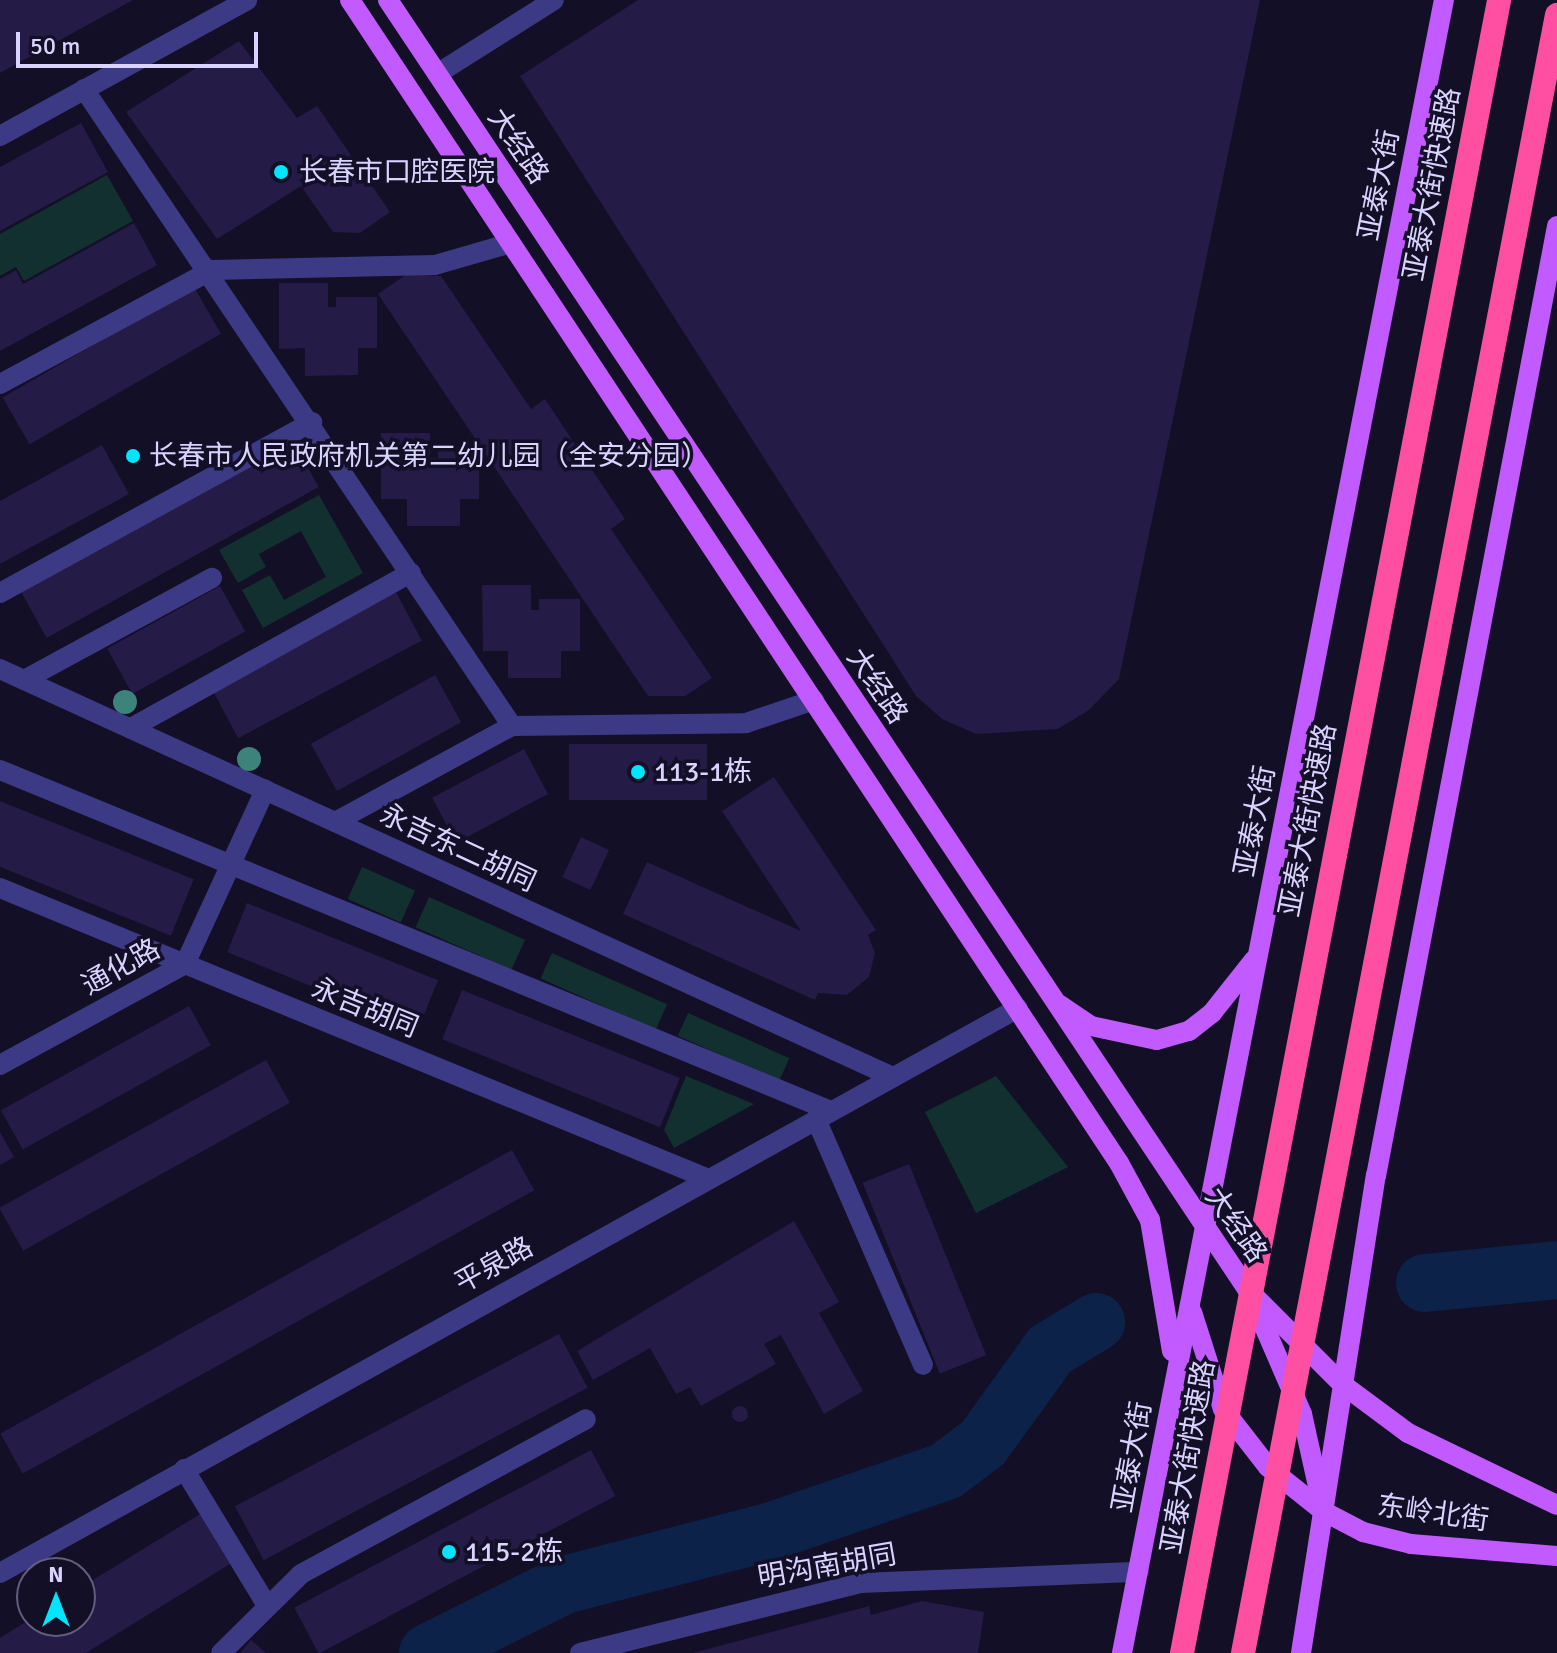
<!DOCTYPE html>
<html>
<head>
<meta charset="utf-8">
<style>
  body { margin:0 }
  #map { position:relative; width:1557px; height:1653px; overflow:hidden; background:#130f26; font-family:Signika,"Noto Sans SC",sans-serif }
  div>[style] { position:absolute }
  .green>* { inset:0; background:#12302f; transform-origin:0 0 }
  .river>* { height:58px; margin:-29px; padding:0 29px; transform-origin:29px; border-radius:29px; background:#0c2248 }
  .building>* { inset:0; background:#241b47; transform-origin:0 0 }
  .round { border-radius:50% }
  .minor>* { height:20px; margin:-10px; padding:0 10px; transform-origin:10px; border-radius:10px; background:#3d3a85 }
  .major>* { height:20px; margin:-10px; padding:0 10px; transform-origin:10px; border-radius:10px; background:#c25bff }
  .highway-bridge>* { height:24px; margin:-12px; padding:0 12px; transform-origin:12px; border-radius:12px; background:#ff4fa3 }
  .trees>* { width:24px; height:24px; margin:-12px; border-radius:50%; background:#3d827b }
  .dots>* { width:22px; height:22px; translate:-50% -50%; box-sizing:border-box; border:4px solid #130f26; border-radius:50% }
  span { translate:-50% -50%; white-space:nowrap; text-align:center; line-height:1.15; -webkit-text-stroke:7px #130f26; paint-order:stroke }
  .street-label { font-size:28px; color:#d9d4ff }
  .poi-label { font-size:28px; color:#d9d4ff }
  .left { translate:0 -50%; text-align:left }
  .north { position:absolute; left:16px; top:1557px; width:80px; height:80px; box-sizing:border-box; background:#130f26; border:2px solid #625e7d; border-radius:50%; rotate:0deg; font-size:22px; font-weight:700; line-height:32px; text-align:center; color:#d9d4ff }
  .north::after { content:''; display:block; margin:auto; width:28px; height:36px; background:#00e5ff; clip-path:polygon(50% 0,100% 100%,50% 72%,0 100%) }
  .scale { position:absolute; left:16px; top:32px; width:242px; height:36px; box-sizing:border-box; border:4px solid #d9d4ff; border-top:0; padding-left:10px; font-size:24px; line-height:28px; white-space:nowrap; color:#d9d4ff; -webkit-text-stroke:6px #130f26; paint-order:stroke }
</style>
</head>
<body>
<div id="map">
  <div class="green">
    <div style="clip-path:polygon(107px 175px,133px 221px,24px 281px,16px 267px,0 276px,0 234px)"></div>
    <div style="clip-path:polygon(319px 495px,363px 573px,263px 628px,242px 590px,270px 575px,284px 600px,326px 577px,301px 531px,259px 554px,266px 567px,238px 583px,219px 550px)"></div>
    <div style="left:362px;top:867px;width:58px;height:35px;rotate:24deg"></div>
    <div style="left:429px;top:897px;width:105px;height:33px;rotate:24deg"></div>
    <div style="left:552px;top:953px;width:126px;height:28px;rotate:24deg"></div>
    <div style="left:688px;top:1013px;width:111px;height:25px;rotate:24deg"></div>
    <div style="clip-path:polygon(686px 1076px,754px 1104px,674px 1148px,664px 1130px)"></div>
    <div style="clip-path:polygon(996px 1076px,1068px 1167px,976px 1213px,925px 1112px)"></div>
  </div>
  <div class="river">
    <div style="left:1425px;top:1283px;width:133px;rotate:-5.6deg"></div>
    <div style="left:428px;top:1653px;width:152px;rotate:-26.6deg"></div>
    <div style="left:564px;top:1585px;width:212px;rotate:-14.5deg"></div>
    <div style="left:769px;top:1532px;width:187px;rotate:-19deg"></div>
    <div style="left:946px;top:1471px;width:46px;rotate:-37.1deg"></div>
    <div style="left:983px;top:1443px;width:115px;rotate:-54.2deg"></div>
    <div style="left:1050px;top:1350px;width:54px;rotate:-31.3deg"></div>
  </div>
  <div class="building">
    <div style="clip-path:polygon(0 0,133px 0,0 73px)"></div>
    <div style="clip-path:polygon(638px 0,1260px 0,1119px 679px,1089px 710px,1058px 729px,976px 734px,942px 719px,916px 696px,520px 76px)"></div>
    <div style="clip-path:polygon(239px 41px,297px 118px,317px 106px,390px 212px,360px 233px,333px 232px,301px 186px,217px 239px,126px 112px)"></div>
    <div style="clip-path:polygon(81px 123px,108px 172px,0 231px,0 167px)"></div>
    <div style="clip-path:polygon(134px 223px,157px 265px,0 351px,0 279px,16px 270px,23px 284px)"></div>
    <div style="clip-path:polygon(407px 274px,441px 276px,531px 409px,545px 399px,625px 519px,611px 529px,712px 678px,685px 696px,648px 696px,378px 294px)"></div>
    <div style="clip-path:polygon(279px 283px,328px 283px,328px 307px,336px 307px,336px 297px,377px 297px,377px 348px,358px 348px,358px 375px,305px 376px,305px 348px,279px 349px)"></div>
    <div style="left:194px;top:287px;width:54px;height:221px;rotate:60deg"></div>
    <div style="clip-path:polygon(381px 433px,430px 433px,430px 458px,438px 458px,438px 447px,479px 447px,479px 499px,460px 499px,460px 526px,407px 526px,407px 499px,381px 499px)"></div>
    <div style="left:292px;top:439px;width:55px;height:311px;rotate:61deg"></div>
    <div style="clip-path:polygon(102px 445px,129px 494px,0 564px,0 501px)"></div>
    <div style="clip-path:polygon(482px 585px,531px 585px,531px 610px,539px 610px,539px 599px,580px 599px,580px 651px,561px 651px,561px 678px,508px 678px,508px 651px,483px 651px)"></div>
    <div style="left:220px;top:586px;width:52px;height:129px;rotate:61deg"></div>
    <div style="left:396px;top:592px;width:55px;height:208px;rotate:62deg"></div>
    <div style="left:435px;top:675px;width:54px;height:142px;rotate:61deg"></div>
    <div style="left:569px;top:744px;width:138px;height:56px"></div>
    <div style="left:524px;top:749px;width:51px;height:104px;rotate:62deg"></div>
    <div style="clip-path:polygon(774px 777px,876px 930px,868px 935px,875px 953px,869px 977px,847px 995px,818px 993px,815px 1000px,623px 914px,647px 862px,801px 931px,722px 811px)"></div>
    <div style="left:0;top:801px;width:209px;height:61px;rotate:22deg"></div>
    <div style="left:581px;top:837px;width:31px;height:44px;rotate:25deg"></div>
    <div style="left:247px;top:903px;width:206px;height:53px;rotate:22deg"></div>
    <div style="left:462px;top:990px;width:235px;height:53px;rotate:22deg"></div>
    <div style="left:189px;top:1006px;width:45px;height:215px;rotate:61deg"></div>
    <div style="left:266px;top:1060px;width:49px;height:305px;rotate:61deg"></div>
    <div style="clip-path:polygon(0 1132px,14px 1157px,0 1165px)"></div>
    <div style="left:512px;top:1150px;width:46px;height:585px;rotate:61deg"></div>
    <div style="left:909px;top:1164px;width:206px;height:50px;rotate:68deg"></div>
    <div style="clip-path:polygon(794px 1221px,839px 1302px,819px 1313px,863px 1391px,824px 1414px,781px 1335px,764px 1344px,776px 1364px,701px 1406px,690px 1387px,676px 1394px,650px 1348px,593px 1380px,577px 1351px)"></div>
    <div style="left:559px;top:1334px;width:61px;height:367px;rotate:62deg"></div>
    <div class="round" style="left:732px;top:1406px;width:16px;height:16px"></div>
    <div style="left:591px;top:1450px;width:52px;height:336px;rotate:62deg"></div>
    <div style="clip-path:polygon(200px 1514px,230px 1564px,86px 1653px,0 1653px,0 1638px,32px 1618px,80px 1621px,80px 1588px)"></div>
    <div style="clip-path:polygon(922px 1601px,984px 1612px,978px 1653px,693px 1653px,869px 1606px,871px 1615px)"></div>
    <div style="clip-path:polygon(251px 1640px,266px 1653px,240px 1653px)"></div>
  </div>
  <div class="minor">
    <div style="left:437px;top:74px;width:138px;rotate:-32.3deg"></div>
    <div style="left:84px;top:89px;width:767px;rotate:56.1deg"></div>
    <div style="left:0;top:136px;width:282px;rotate:-28.8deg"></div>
    <div style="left:0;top:384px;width:241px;rotate:-28.3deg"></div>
    <div style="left:212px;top:270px;width:223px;rotate:-1.3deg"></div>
    <div style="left:435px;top:265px;width:79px;rotate:-16.1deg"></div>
    <div style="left:0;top:593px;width:356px;rotate:-28.7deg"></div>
    <div style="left:0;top:669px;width:982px;rotate:24.56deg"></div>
    <div style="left:24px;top:680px;width:214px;rotate:-28.5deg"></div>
    <div style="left:131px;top:728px;width:320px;rotate:-29deg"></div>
    <div style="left:0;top:770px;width:898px;rotate:22.31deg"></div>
    <div style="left:335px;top:822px;width:201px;rotate:-28.5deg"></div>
    <div style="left:512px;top:726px;width:234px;rotate:-0.7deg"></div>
    <div style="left:746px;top:723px;width:72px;rotate:-18.7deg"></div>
    <div style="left:0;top:888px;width:766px;rotate:22.32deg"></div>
    <div style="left:0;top:1065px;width:211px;rotate:-28.6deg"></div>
    <div style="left:185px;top:964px;width:192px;rotate:-65.3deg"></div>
    <div style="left:816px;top:1119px;width:268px;rotate:66.5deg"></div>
    <div style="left:184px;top:1469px;width:156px;rotate:58.7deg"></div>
    <div style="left:0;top:1573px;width:1164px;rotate:-29.03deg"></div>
    <div style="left:221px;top:1653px;width:112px;rotate:-44.6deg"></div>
    <div style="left:301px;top:1574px;width:324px;rotate:-28.5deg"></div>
    <div style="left:580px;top:1653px;width:289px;rotate:-14deg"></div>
    <div style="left:860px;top:1583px;width:279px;rotate:-2.3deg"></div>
  </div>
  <div class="major">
    <div style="left:350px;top:0;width:1394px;rotate:56.53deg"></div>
    <div style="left:1119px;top:1163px;width:65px;rotate:61.5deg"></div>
    <div style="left:1150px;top:1220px;width:133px;rotate:80.5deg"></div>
    <div style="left:388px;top:0;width:1549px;rotate:56.32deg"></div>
    <div style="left:1247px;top:1289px;width:134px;rotate:45deg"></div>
    <div style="left:1342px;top:1384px;width:82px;rotate:36.6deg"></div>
    <div style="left:1408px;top:1433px;width:165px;rotate:25.8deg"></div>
    <div style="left:1060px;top:1005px;width:37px;rotate:34deg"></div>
    <div style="left:1091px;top:1026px;width:67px;rotate:12deg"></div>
    <div style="left:1157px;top:1040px;width:33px;rotate:-16deg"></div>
    <div style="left:1189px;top:1031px;width:29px;rotate:-38deg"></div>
    <div style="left:1212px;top:1013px;width:68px;rotate:-51.6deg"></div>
    <div style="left:1254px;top:1303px;width:121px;rotate:66.6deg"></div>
    <div style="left:1302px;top:1414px;width:83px;rotate:77.5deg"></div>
    <div style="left:1192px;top:1312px;width:102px;rotate:72.3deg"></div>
    <div style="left:1223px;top:1409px;width:73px;rotate:52.2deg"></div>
    <div style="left:1268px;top:1467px;width:70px;rotate:38.7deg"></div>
    <div style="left:1323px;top:1511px;width:45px;rotate:27.7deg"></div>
    <div style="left:1363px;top:1532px;width:49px;rotate:14deg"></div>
    <div style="left:1411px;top:1544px;width:146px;rotate:4.7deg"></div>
    <div style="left:1122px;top:1653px;width:1684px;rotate:-78.98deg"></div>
    <div style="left:1301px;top:1653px;width:483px;rotate:-81.1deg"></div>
    <div style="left:1376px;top:1176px;width:967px;rotate:-79.21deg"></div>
  </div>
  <div class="highway-bridge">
    <div style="left:1182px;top:1653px;width:1683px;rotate:-79.14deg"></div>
    <div style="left:1243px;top:1653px;width:1668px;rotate:-79.15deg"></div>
  </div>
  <div class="trees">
    <div style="left:125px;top:702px"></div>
    <div style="left:249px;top:759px"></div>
  </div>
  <div class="dots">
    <div style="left:281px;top:172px;background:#00e5ff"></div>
    <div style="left:133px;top:456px;background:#00e5ff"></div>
    <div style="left:638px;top:772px;background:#00e5ff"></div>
    <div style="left:449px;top:1552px;background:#00e5ff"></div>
  </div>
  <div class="street-label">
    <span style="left:518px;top:146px;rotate:56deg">大经路</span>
    <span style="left:1432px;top:184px;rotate:-79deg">亚泰大街快速路</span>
    <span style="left:1379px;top:185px;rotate:-79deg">亚泰大街</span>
    <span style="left:877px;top:686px;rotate:56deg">大经路</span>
    <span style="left:1308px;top:820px;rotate:-79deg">亚泰大街快速路</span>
    <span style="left:1255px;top:821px;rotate:-79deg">亚泰大街</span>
    <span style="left:458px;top:848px;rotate:25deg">永吉东二胡同</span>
    <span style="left:121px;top:967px;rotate:-29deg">通化路</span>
    <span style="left:365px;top:1008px;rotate:22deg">永吉胡同</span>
    <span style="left:1236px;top:1225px;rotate:55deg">大经路</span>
    <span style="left:494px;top:1265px;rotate:-29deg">平泉路</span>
    <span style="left:1132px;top:1457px;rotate:-80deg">亚泰大街</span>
    <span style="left:1188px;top:1457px;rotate:-80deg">亚泰大街快速路</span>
    <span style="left:1433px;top:1513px;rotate:8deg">东岭北街</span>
    <span style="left:827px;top:1566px;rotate:-10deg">明沟南胡同</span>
  </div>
  <div class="poi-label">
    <span class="left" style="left:299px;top:172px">长春市口腔医院</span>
    <span class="left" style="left:149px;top:456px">长春市人民政府机关第二幼儿园（全安分园）</span>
    <span class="left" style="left:654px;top:772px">113-1栋</span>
    <span class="left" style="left:465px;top:1552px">115-2栋</span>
  </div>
  <div class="north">N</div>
  <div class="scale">50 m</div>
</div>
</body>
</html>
